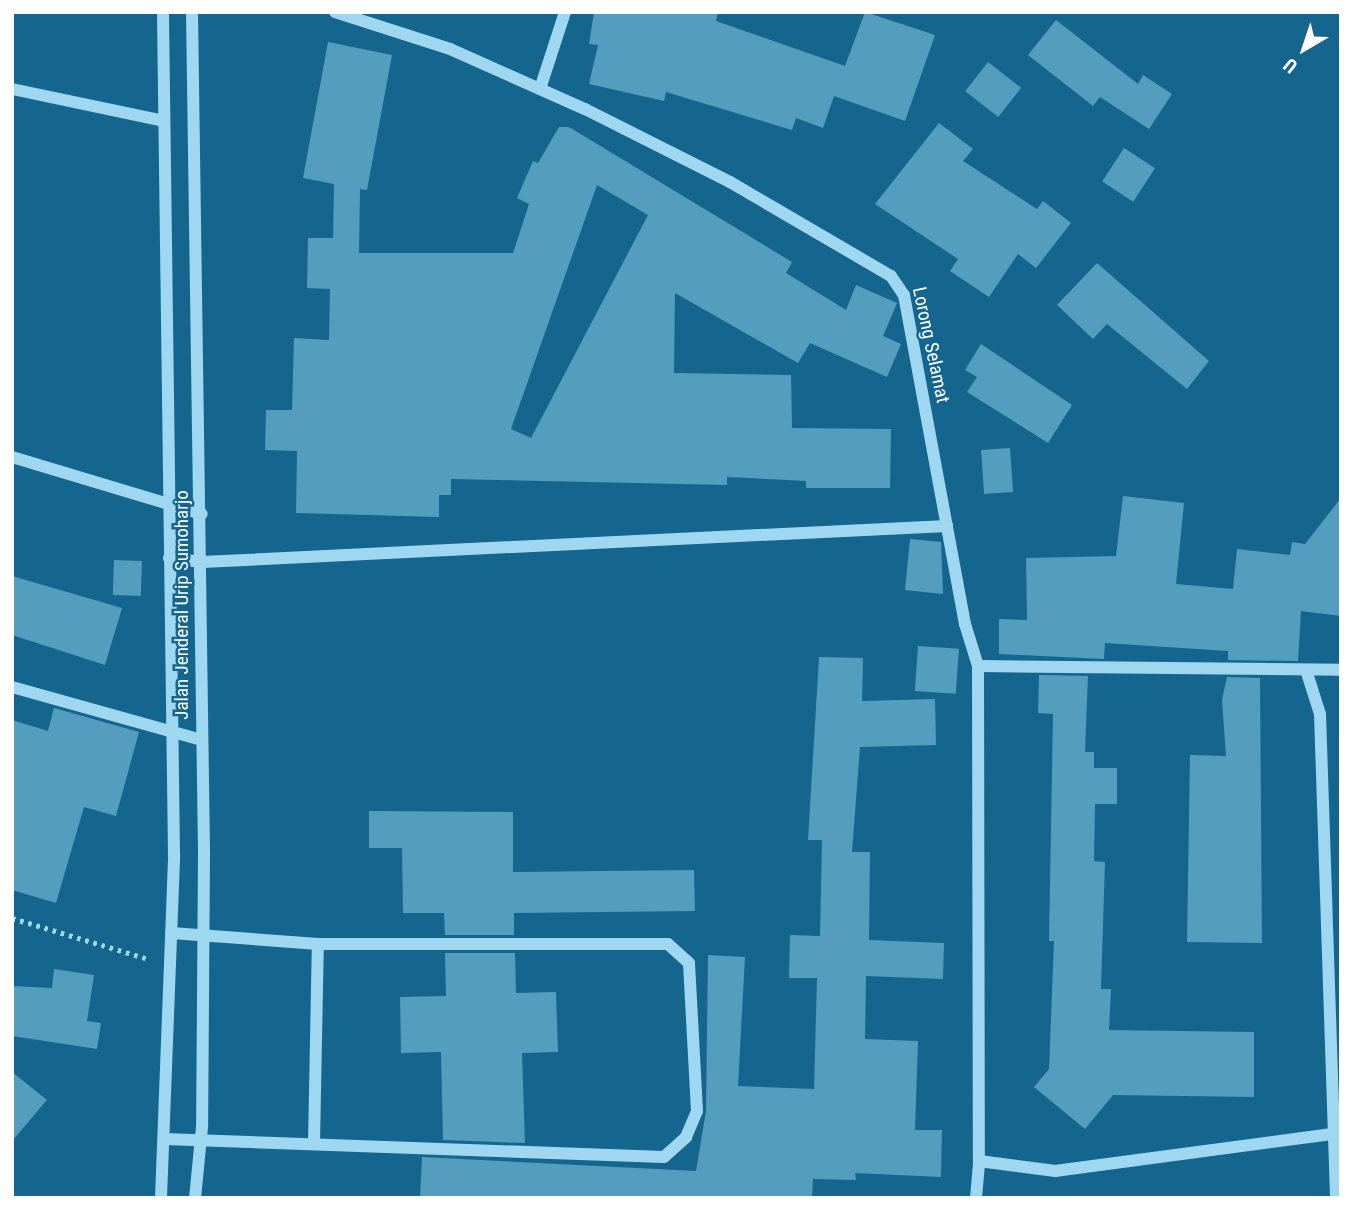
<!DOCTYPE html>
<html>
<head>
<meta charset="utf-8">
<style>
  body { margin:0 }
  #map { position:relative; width:1353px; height:1210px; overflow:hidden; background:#15668e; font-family:"Roboto Condensed",sans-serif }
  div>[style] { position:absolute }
  .building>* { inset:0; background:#539dbf; transform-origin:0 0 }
  .path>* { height:4.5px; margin-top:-2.25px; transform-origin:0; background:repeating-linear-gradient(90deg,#9fd7f0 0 3.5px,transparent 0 8.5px) }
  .minor>* { height:12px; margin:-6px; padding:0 6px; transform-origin:6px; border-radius:6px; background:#9fd7f0 }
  span { translate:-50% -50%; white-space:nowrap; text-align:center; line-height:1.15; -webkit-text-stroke:5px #15668e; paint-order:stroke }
  .street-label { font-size:19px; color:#fff }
  .frame { position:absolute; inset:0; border:14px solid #fff; pointer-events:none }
  .north { position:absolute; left:1269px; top:14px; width:70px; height:70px; -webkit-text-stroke:5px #15668e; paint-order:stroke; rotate:219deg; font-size:19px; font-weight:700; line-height:28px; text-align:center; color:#fff }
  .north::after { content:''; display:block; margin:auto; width:24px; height:32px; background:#fff; clip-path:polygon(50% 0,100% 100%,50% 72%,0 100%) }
</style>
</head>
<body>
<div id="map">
  <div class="building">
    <div style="clip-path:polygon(594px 12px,718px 12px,716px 21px,845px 66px,865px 12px,935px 35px,905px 121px,834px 96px,823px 128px,796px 118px,792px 130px,666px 92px,664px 101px,589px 84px,598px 45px,589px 44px)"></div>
    <div style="clip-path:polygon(1056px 20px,1138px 84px,1143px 75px,1172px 94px,1149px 129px,1100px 97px,1093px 106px,1028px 55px)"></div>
    <div style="clip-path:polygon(evenodd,328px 42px,392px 55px,367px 190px,360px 189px,359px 253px,513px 253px,529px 204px,517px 198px,533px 161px,538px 163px,559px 127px,569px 127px,792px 262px,786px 273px,846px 310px,856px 285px,897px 303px,883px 336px,901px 344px,887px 377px,810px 343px,798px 363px,675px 293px,674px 373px,791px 375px,792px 428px,891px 429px,890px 488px,806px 488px,806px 481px,727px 477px,727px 485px,451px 479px,451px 495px,439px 495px,439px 517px,296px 513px,297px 451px,265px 450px,266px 410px,292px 410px,294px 338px,329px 340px,330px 289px,307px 288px,308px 238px,333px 238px,334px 184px,303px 178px,328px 42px,597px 185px,648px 215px,531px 438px,511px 429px,597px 185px)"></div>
    <div style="left:988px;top:62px;width:42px;height:37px;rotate:38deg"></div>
    <div style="clip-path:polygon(939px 123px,973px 149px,963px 161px,1037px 209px,1043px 201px,1071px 223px,1036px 268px,1018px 254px,989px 297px,950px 271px,958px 259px,875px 204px)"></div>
    <div style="left:1124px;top:148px;width:37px;height:40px;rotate:33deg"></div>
    <div style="clip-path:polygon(1097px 263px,1209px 361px,1187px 389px,1107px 324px,1093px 339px,1057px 305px)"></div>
    <div style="clip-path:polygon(981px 344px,1072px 405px,1048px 443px,967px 392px,977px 377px,965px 370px)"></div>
    <div style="left:1010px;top:448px;width:44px;height:29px;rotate:86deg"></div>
    <div style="clip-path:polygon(1123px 496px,1184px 503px,1176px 584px,1233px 589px,1237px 549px,1290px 555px,1292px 542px,1305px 544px,1341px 498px,1341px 616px,1301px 611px,1298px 661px,1228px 660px,1228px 651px,1105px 643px,1104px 659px,999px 654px,999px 619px,1027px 620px,1026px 558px,1116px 556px)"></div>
    <div style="clip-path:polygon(910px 539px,941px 542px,943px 594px,905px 590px)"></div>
    <div style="left:114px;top:560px;width:28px;height:35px;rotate:2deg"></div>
    <div style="clip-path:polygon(12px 576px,122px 608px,105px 665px,12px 635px)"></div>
    <div style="left:918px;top:646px;width:41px;height:45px;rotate:4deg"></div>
    <div style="clip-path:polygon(819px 657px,863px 658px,862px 701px,935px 699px,936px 745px,860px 747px,852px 852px,870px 852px,869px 940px,944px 943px,943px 979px,866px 976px,865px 1039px,918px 1041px,915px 1130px,942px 1130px,941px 1177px,855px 1173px,856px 1180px,813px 1179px,812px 1198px,420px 1198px,422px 1157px,696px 1171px,706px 1111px,708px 955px,745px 957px,738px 1086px,814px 1089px,817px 978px,789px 978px,790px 935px,820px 936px,822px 840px,808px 840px)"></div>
    <div style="clip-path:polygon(1039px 675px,1088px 676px,1085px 752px,1094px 752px,1094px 768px,1117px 768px,1117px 804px,1095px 804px,1094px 861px,1105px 862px,1101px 989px,1111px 989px,1109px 1030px,1254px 1032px,1254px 1097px,1113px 1095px,1085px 1129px,1034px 1087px,1049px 1069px,1054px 941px,1049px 941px,1053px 714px,1038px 713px)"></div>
    <div style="clip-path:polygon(1227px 677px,1260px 678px,1262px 943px,1187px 942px,1190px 755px,1226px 756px,1222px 700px)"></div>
    <div style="clip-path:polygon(54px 708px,139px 732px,116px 816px,84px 807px,56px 903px,12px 890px,12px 720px,48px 731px)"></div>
    <div style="clip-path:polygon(369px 811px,513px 812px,513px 872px,694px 870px,695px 911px,514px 913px,514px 935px,445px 935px,444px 913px,403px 913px,402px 848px,369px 848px)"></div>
    <div style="clip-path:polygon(445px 953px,515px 953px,516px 993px,556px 992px,558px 1052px,522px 1053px,525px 1143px,443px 1140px,441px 1052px,401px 1053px,400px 997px,446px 996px)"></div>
    <div style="clip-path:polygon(54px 969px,94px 975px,87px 1021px,101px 1023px,97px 1049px,12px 1036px,12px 986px,52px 988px)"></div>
    <div style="clip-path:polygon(12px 1072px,47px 1100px,12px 1141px)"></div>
  </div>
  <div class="path">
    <div style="left:12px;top:918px;width:143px;rotate:16.7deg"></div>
  </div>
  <div class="minor">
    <div style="left:192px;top:12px;width:843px;rotate:89.18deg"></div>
    <div style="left:204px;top:855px;width:272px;rotate:90.4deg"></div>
    <div style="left:202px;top:1127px;width:71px;rotate:95.6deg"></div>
    <div style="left:335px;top:12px;width:121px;rotate:17.8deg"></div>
    <div style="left:450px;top:49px;width:148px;rotate:24deg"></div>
    <div style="left:585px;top:109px;width:162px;rotate:26.7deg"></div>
    <div style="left:730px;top:182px;width:186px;rotate:30.3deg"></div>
    <div style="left:891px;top:276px;width:23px;rotate:56deg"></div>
    <div style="left:904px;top:295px;width:335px;rotate:79.5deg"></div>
    <div style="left:965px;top:624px;width:44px;rotate:72.8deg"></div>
    <div style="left:978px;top:666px;width:363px;rotate:0.6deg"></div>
    <div style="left:12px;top:89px;width:155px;rotate:11.9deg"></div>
    <div style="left:540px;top:89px;width:81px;rotate:-72deg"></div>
    <div style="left:12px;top:457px;width:198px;rotate:16.7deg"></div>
    <div style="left:169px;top:558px;width:33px;rotate:7deg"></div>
    <div style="left:202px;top:562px;width:746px;rotate:-2.77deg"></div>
    <div style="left:978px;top:666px;width:495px;rotate:89.9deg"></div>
    <div style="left:979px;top:1161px;width:77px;rotate:7.5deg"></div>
    <div style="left:1055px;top:1171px;width:289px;rotate:-7.6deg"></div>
    <div style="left:1307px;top:673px;width:43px;rotate:72.4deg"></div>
    <div style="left:1320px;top:714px;width:484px;rotate:88.1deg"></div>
    <div style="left:12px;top:687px;width:197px;rotate:15.6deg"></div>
    <div style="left:164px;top:1139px;width:500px;rotate:2.06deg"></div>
    <div style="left:664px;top:1157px;width:30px;rotate:-42deg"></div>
    <div style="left:686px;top:1137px;width:28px;rotate:-67deg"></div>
    <div style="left:697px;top:1111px;width:148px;rotate:-93.1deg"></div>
    <div style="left:689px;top:963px;width:28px;rotate:-138deg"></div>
    <div style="left:668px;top:944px;width:350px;rotate:180deg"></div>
    <div style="left:318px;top:944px;width:147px;rotate:-175.7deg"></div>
    <div style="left:314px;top:1144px;width:200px;rotate:-88.9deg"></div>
    <div style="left:161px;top:1198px;width:343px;rotate:-87.8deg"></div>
    <div style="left:174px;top:855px;width:843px;rotate:-90.75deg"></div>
    <div style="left:976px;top:1198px;width:37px;rotate:-85deg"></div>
  </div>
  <div class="street-label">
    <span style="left:931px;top:345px;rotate:78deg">Lorong Selamat</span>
    <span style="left:182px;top:605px;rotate:-90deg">Jalan Jenderal Urip Sumoharjo</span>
  </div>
  <div class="frame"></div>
  <div class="north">U</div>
</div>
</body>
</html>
